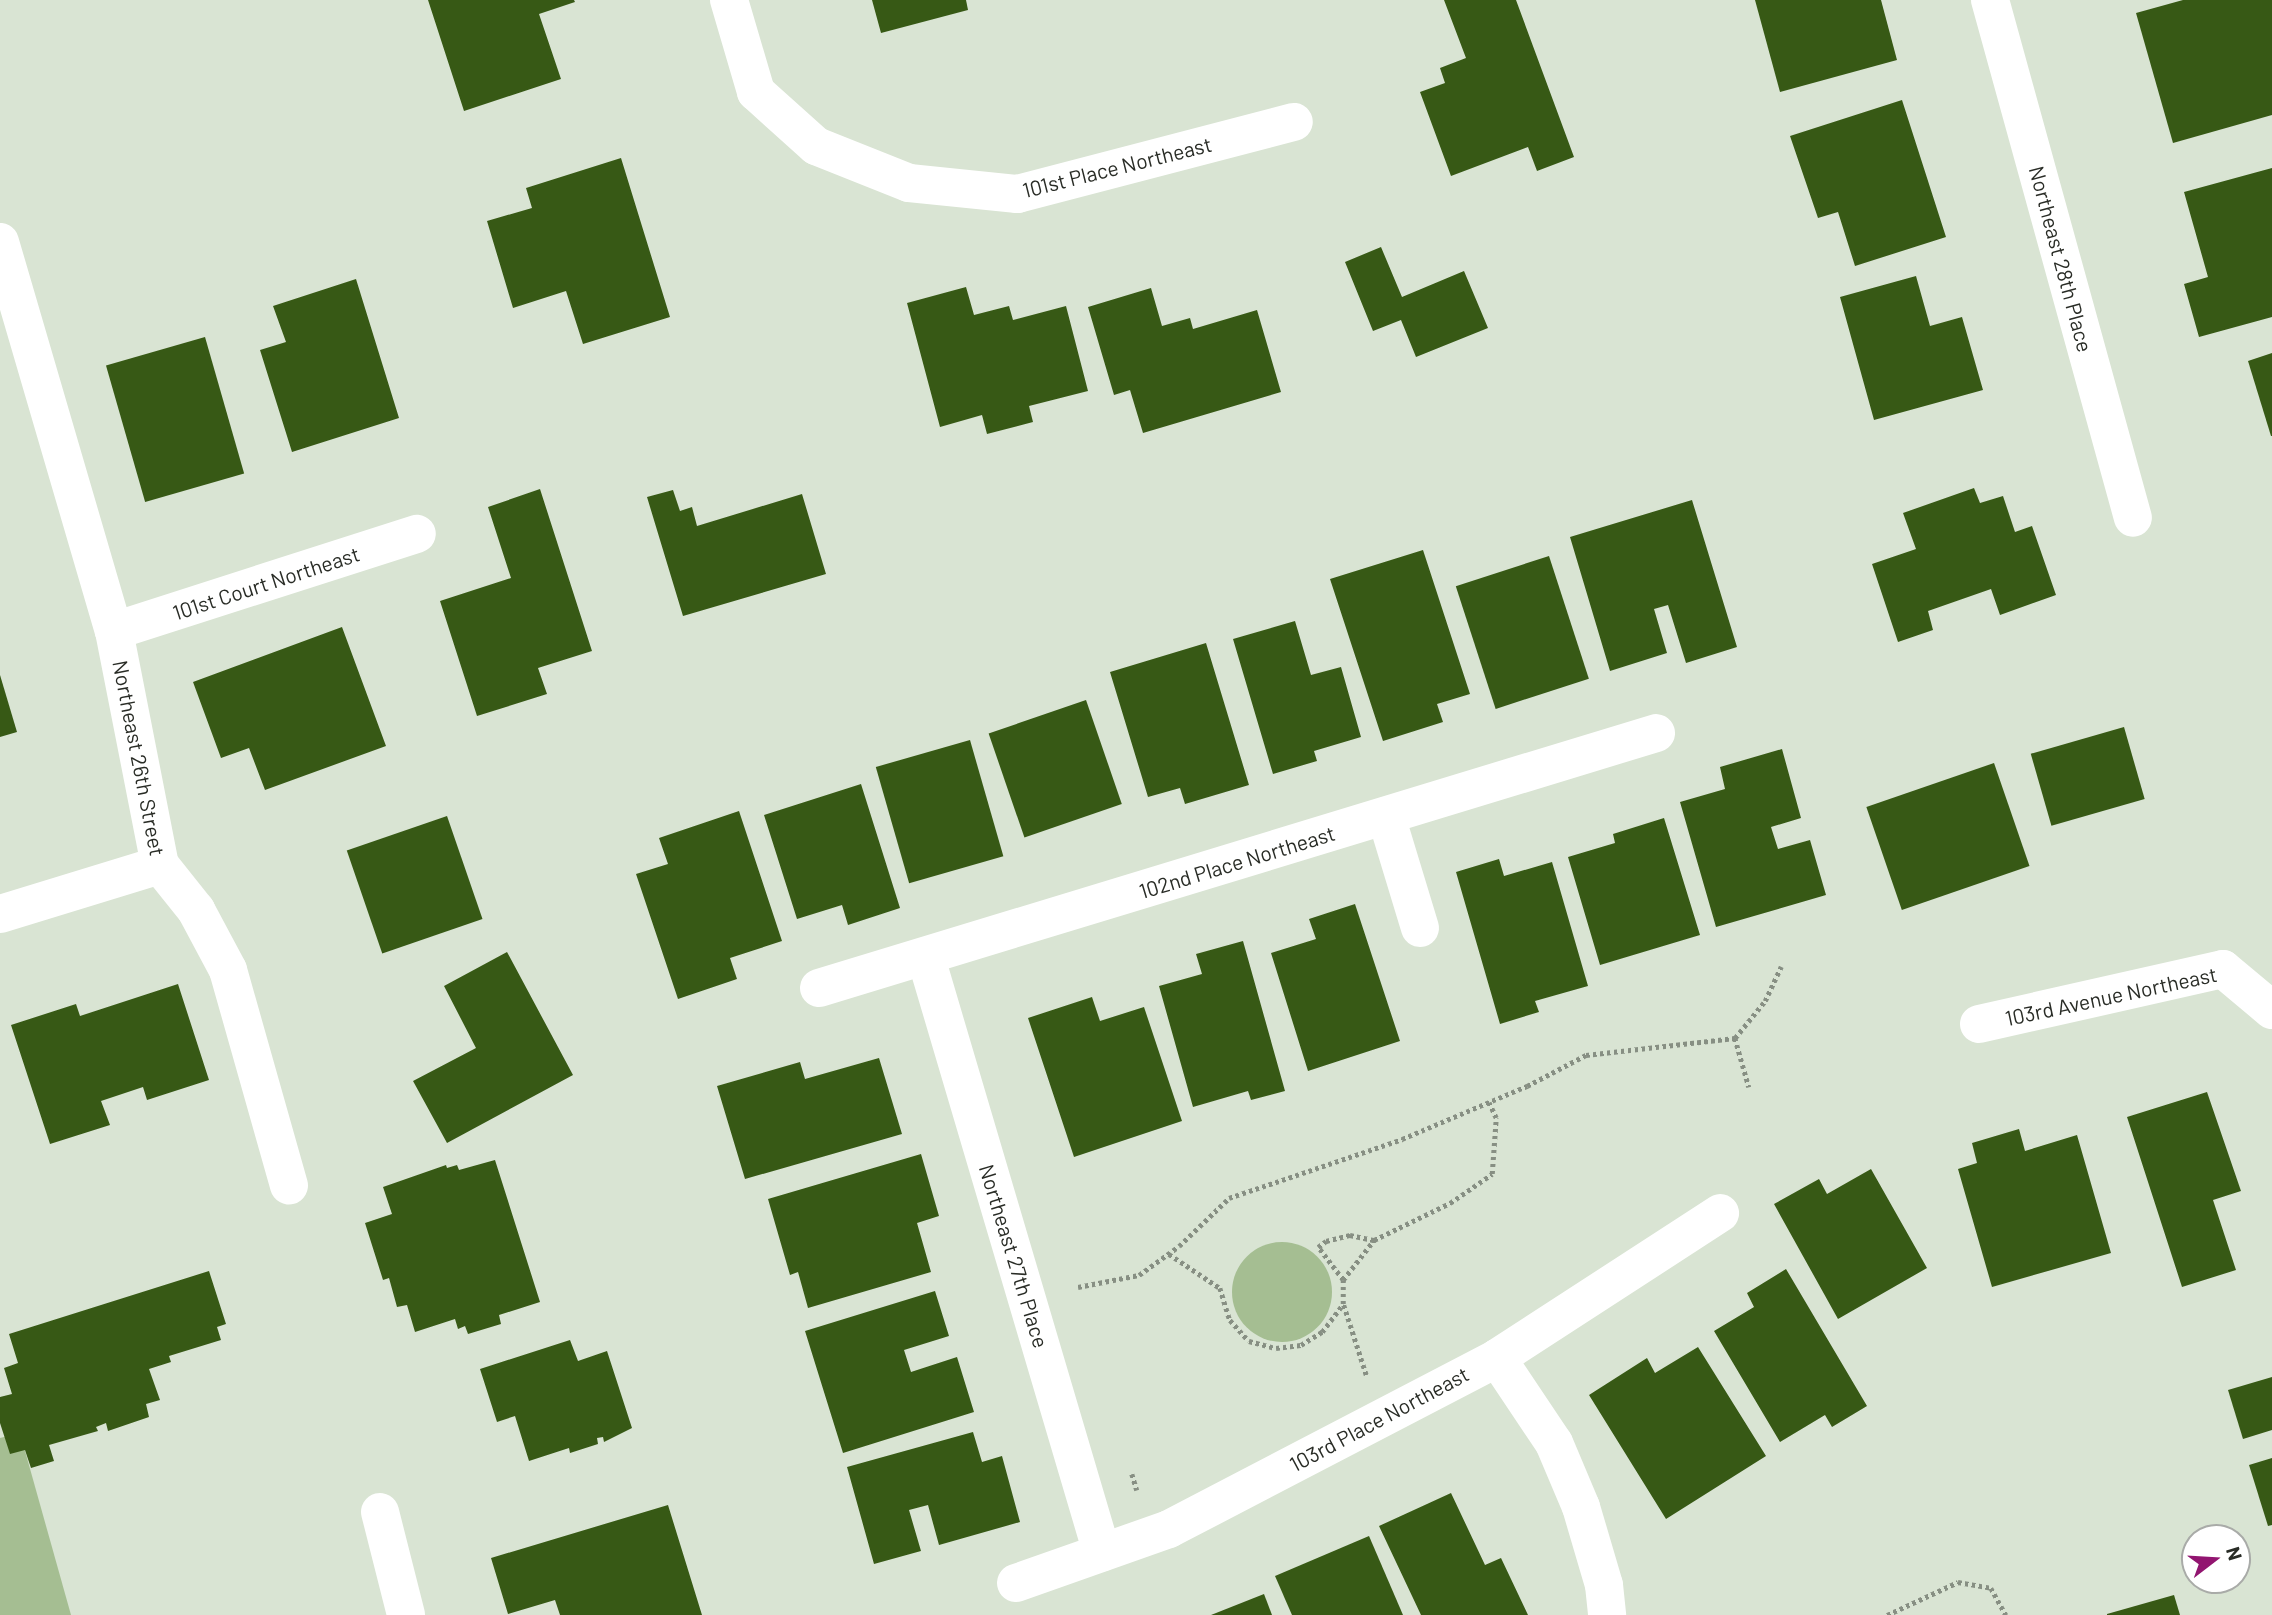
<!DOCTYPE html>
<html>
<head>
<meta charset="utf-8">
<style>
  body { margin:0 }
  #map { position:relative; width:2272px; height:1615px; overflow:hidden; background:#d9e4d3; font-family:Barlow,sans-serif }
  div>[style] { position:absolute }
  .green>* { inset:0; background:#a5be92 }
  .round { border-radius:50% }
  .building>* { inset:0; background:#375915; transform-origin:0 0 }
  .path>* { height:4.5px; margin-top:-2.25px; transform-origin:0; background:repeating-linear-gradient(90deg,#878f83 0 3.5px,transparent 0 7px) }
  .minor>* { height:38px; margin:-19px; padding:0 19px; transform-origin:19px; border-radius:19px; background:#fff }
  span { translate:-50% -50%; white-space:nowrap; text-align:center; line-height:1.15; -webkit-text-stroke:7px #fff; paint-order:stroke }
  .street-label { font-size:21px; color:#292c26 }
  .north { position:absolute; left:2181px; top:1524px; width:70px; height:70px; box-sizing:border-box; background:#fff; border:2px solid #a9aba8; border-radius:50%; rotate:73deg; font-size:19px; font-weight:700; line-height:28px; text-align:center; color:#292c26 }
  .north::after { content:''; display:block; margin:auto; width:24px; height:32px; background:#921570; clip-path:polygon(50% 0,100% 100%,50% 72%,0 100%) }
</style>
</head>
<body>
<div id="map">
  <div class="green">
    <div class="round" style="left:1232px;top:1242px;width:100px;height:100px"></div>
    <div style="clip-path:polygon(20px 1433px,71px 1615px,0 1615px,0 1438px)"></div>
  </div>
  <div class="building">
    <div style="clip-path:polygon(428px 0,574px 0,575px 2px,539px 14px,561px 79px,464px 111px)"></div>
    <div style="clip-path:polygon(872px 0,966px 0,968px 10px,881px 33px)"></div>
    <div style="clip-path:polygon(1444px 0,1516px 0,1574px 157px,1537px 171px,1528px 147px,1451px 176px,1420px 92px,1445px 83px,1440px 68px,1466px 58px)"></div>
    <div style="clip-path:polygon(1755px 0,1881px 0,1897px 60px,1780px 92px)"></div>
    <div style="clip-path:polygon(2183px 0,2272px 0,2272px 115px,2173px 143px,2136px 13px)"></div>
    <div style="clip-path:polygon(1902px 100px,1946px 237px,1855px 266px,1838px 212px,1818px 218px,1790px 136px)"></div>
    <div style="clip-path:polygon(621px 158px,670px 317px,583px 344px,566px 291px,513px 308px,487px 221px,532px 208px,526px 188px)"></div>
    <div style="clip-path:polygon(2272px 168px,2272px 317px,2199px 337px,2184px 284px,2208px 277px,2184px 192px)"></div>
    <div style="clip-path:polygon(1381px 247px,1402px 297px,1464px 271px,1488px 328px,1416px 357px,1401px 320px,1373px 331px,1345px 262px)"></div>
    <div style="clip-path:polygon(1916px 276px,1930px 326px,1962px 317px,1983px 390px,1874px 420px,1840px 297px)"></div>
    <div style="clip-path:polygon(356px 279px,399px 418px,292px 452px,260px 350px,286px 342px,273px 306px)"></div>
    <div style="clip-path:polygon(966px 287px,974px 315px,1009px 306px,1013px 320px,1066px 306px,1088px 391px,1029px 406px,1033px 422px,987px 434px,982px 415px,940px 427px,907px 303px)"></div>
    <div style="clip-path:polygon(1151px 288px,1162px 326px,1190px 318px,1193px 329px,1257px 310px,1281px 392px,1143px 433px,1130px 390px,1114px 395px,1088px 307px)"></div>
    <div style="left:205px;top:337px;width:142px;height:103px;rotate:74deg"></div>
    <div style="clip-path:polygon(2272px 353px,2272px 436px,2271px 436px,2248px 361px)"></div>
    <div style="clip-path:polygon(1974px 488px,1980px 503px,2003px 496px,2015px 532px,2032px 526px,2056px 595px,2000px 615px,1991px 589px,1928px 611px,1933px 630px,1898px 642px,1872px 564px,1916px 549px,1903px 513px)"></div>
    <div style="clip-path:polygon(540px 489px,592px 651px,538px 668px,547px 694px,477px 716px,440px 601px,511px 578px,488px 507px)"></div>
    <div style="clip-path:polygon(673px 490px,680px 511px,692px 507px,697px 526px,802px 494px,826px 574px,683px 616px,647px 497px)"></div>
    <div style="clip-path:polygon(1692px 500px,1737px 647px,1686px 663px,1668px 605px,1654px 609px,1667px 653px,1610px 671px,1570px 537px)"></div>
    <div style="clip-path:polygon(1423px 550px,1470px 694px,1437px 704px,1443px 722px,1383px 741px,1330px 579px)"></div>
    <div style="left:1549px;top:556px;width:129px;height:98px;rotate:72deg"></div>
    <div style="clip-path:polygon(1295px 621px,1311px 675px,1341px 667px,1361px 737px,1314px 751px,1317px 761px,1273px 774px,1233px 639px)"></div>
    <div style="clip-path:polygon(342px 627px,386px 746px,265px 790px,249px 748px,221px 758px,193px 682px)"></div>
    <div style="clip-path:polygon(1206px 643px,1249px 785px,1185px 804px,1180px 788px,1148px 797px,1110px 672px)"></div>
    <div style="clip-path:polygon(0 675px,17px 732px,0 737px)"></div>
    <div style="left:1086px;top:700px;width:110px;height:103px;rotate:71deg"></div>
    <div style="left:2124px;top:727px;width:75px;height:97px;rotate:74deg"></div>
    <div style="left:970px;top:740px;width:121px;height:98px;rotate:74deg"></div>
    <div style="clip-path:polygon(1782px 749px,1801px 818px,1771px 827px,1778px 849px,1810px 840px,1826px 895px,1716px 927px,1680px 802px,1725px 789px,1720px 767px)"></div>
    <div style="left:1994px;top:763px;width:109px;height:135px;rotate:71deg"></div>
    <div style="clip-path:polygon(861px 784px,900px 908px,848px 925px,842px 905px,797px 919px,764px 815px)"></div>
    <div style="clip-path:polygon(739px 811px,782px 941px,730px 958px,737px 979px,678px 999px,636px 874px,668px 864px,659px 838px)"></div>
    <div style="left:447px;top:816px;width:109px;height:106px;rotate:71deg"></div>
    <div style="clip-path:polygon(1664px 818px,1700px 935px,1600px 965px,1568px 857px,1615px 843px,1613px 834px)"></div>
    <div style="clip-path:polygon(1499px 859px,1504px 876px,1552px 862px,1588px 986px,1535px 1001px,1539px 1012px,1500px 1024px,1456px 872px)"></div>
    <div style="clip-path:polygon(1355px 904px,1400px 1041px,1308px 1071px,1271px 953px,1316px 939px,1309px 919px)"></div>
    <div style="clip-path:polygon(1243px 941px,1285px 1091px,1251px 1100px,1248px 1091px,1193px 1107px,1159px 986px,1202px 974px,1196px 954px)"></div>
    <div style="clip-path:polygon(507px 952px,573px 1075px,447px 1143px,413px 1081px,476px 1048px,444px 986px)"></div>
    <div style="clip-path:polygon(178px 984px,209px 1080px,147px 1100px,143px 1087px,101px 1101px,110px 1125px,50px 1144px,11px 1025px,76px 1004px,80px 1016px)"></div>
    <div style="clip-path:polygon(1092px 997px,1100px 1021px,1144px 1007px,1182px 1121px,1074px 1157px,1028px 1018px)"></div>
    <div style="clip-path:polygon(879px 1058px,902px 1134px,745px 1179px,717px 1086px,800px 1062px,805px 1079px)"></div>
    <div style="clip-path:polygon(2207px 1092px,2241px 1191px,2213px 1200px,2236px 1270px,2182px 1287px,2127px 1117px)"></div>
    <div style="clip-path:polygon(2019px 1129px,2025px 1151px,2077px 1135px,2111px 1253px,1992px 1287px,1958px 1169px,1977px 1163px,1972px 1143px)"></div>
    <div style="clip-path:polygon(921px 1154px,939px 1216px,917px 1223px,931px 1272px,808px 1308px,798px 1272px,790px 1275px,768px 1199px)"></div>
    <div style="clip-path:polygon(495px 1160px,540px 1302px,499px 1315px,501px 1324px,468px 1334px,465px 1326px,458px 1329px,455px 1319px,415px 1332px,407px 1305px,397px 1307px,389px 1278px,383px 1280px,365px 1223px,392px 1214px,383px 1187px,446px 1165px,447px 1168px,457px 1165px,459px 1170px)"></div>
    <div style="clip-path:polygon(1871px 1169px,1927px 1268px,1838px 1319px,1774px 1204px,1819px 1179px,1827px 1194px)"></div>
    <div style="clip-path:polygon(1786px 1269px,1867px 1406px,1832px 1427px,1825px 1415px,1780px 1442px,1714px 1331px,1754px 1307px,1747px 1293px)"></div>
    <div style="clip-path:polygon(209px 1271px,226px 1324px,217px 1327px,221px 1340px,169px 1356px,171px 1362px,149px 1369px,160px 1400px,146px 1404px,149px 1417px,108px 1431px,106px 1423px,96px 1427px,98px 1431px,49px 1445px,54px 1461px,31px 1468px,25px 1450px,10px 1454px,0 1423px,0 1397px,12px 1394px,4px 1368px,18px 1363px,9px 1334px)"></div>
    <div style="clip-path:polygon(935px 1291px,949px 1336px,904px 1350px,911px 1372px,957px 1357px,974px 1412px,843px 1453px,805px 1331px)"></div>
    <div style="clip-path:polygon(570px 1340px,578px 1361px,607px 1351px,632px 1428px,604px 1442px,603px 1437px,597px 1438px,598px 1444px,570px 1453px,569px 1448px,529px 1461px,515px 1416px,497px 1422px,480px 1369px)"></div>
    <div style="clip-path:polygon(1698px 1347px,1766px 1456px,1666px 1519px,1589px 1395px,1647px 1358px,1655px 1373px)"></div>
    <div style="clip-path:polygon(2272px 1377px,2272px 1430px,2243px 1439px,2228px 1390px)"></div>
    <div style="clip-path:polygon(973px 1432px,982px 1462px,1002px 1456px,1020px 1522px,939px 1545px,928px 1505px,909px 1510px,921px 1551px,874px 1564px,847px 1467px)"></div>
    <div style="clip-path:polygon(2272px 1458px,2272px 1525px,2268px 1526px,2249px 1465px)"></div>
    <div style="clip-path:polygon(1451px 1493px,1485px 1565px,1501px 1558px,1528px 1615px,1421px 1615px,1379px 1526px)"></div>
    <div style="clip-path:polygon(668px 1505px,702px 1615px,560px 1615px,555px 1600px,508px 1614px,491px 1558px)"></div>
    <div style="clip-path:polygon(1369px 1536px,1403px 1615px,1292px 1615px,1275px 1576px)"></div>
    <div style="clip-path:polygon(1264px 1594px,1272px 1615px,1211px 1615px)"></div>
    <div style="clip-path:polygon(2174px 1595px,2180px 1615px,2107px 1615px,2107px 1614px)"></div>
  </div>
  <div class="path">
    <div style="left:1735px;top:1038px;width:51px;rotate:74.1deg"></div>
    <div style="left:1169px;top:1254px;width:61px;rotate:33.7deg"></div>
    <div style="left:1220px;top:1288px;width:34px;rotate:73deg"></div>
    <div style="left:1230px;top:1320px;width:28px;rotate:48deg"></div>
    <div style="left:1249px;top:1341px;width:28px;rotate:15deg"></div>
    <div style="left:1276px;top:1348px;width:25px;rotate:-7deg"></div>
    <div style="left:1301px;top:1345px;width:25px;rotate:-32deg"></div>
    <div style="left:1322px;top:1332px;width:35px;rotate:-53deg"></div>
    <div style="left:1343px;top:1280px;width:41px;rotate:-127.1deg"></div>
    <div style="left:1318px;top:1247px;width:10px;rotate:-37deg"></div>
    <div style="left:1326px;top:1241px;width:25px;rotate:-14deg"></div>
    <div style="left:1350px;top:1235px;width:25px;rotate:12deg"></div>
    <div style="left:1078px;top:1287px;width:62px;rotate:-11.1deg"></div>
    <div style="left:1139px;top:1275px;width:49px;rotate:-35.9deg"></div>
    <div style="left:1179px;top:1246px;width:69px;rotate:-43.8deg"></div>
    <div style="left:1229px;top:1198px;width:183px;rotate:-18.8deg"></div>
    <div style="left:1402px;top:1139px;width:136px;rotate:-23deg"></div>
    <div style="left:1527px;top:1086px;width:67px;rotate:-27.7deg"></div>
    <div style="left:1586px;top:1055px;width:150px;rotate:-6.5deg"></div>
    <div style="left:1735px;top:1038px;width:48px;rotate:-51deg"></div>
    <div style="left:1765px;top:1001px;width:38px;rotate:-65deg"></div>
    <div style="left:1366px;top:1375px;width:75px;rotate:-107.9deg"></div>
    <div style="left:1343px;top:1304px;width:24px;rotate:-90deg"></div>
    <div style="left:1343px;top:1280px;width:51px;rotate:-52.2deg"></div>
    <div style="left:1374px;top:1240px;width:85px;rotate:-26deg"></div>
    <div style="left:1450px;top:1203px;width:51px;rotate:-34.6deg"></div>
    <div style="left:1492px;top:1174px;width:56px;rotate:-85.9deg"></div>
    <div style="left:1496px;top:1118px;width:17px;rotate:-115deg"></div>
    <div style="left:1132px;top:1474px;width:17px;rotate:73deg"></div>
    <div style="left:1887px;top:1615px;width:78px;rotate:-24.9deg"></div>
    <div style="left:1958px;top:1582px;width:34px;rotate:10deg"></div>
    <div style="left:1991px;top:1588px;width:31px;rotate:61deg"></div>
  </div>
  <div class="minor">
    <div style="left:729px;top:0;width:96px;rotate:73.6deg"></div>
    <div style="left:756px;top:92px;width:81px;rotate:42deg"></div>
    <div style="left:816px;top:146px;width:100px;rotate:21.7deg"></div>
    <div style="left:909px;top:183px;width:109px;rotate:5.8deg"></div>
    <div style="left:1017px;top:194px;width:286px;rotate:-14.6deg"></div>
    <div style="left:1990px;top:0;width:537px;rotate:74.57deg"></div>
    <div style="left:0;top:242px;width:405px;rotate:73.7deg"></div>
    <div style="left:114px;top:631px;width:238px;rotate:78.9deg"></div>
    <div style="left:160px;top:865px;width:58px;rotate:51.3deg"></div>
    <div style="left:196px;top:910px;width:68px;rotate:61.9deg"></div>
    <div style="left:228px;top:970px;width:224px;rotate:74.2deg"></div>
    <div style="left:114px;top:631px;width:318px;rotate:-17.8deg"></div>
    <div style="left:1386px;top:816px;width:117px;rotate:73.1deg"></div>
    <div style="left:0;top:914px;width:167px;rotate:-17deg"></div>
    <div style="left:926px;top:958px;width:620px;rotate:73.52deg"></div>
    <div style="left:819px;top:988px;width:875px;rotate:-16.94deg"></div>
    <div style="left:1979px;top:1024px;width:250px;rotate:-12.7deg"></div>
    <div style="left:2223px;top:969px;width:64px;rotate:39.9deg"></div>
    <div style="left:1497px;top:1358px;width:102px;rotate:56.2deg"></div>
    <div style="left:1554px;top:1443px;width:69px;rotate:67.1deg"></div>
    <div style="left:1581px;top:1507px;width:81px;rotate:73.6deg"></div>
    <div style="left:1604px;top:1585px;width:30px;rotate:84deg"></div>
    <div style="left:380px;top:1512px;width:106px;rotate:75.8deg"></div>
    <div style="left:1016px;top:1583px;width:162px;rotate:-19.4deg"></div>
    <div style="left:1169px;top:1529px;width:370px;rotate:-27.5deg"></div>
    <div style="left:1497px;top:1358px;width:266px;rotate:-33deg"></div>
  </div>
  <div class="street-label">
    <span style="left:1117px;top:167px;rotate:-14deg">101st Place Northeast</span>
    <span style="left:2061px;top:259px;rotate:75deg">Northeast 28th Place</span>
    <span style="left:266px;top:583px;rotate:-18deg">101st Court Northeast</span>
    <span style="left:139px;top:758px;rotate:79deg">Northeast 26th Street</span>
    <span style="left:1237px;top:862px;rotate:-17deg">102nd Place Northeast</span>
    <span style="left:2111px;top:996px;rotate:-12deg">103rd Avenue Northeast</span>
    <span style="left:1014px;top:1256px;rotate:73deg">Northeast 27th Place</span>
    <span style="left:1379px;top:1419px;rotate:-28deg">103rd Place Northeast</span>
  </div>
  <div class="north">N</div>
</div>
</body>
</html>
